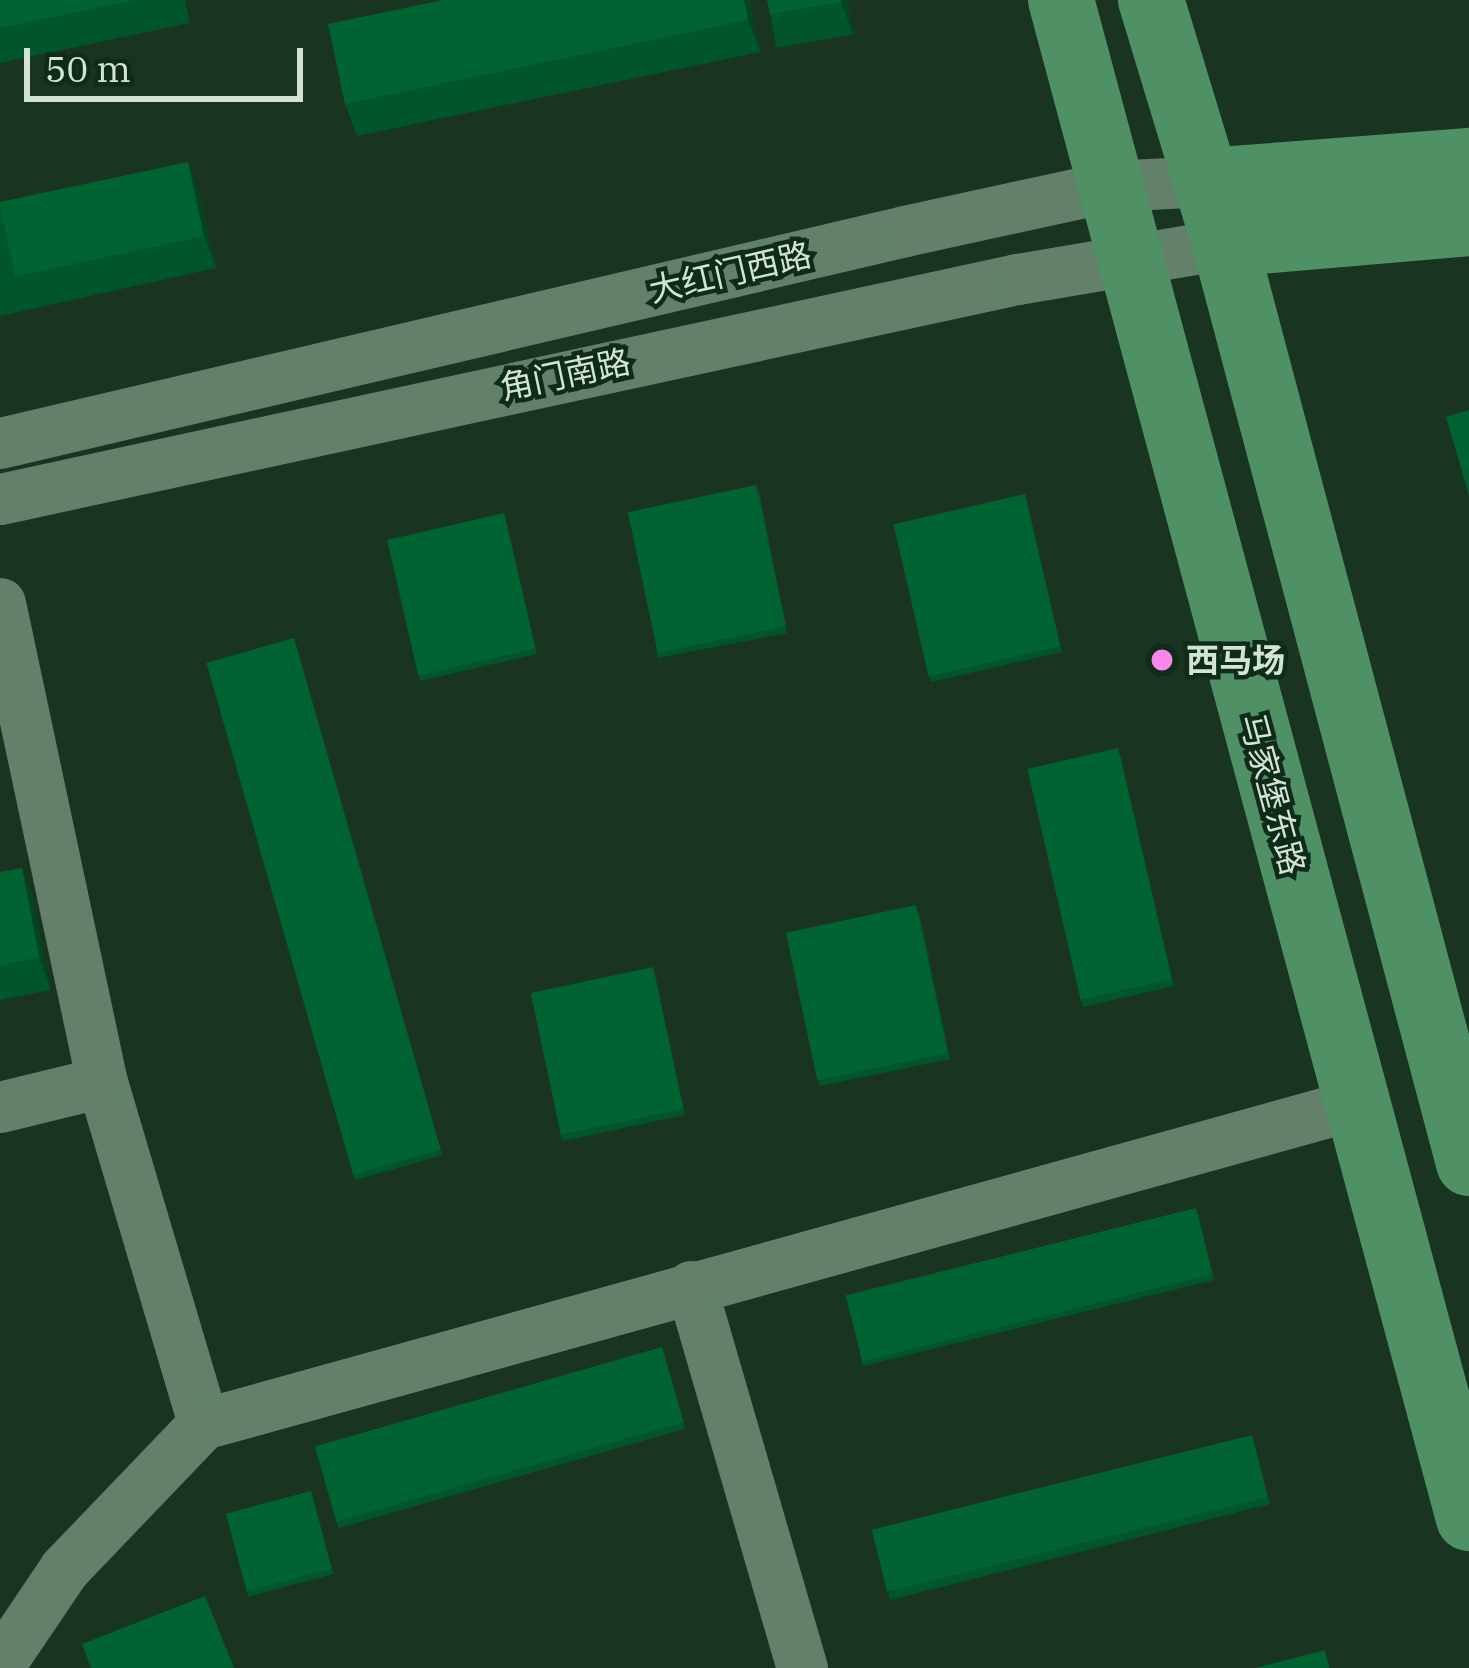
<!DOCTYPE html>
<html>
<head>
<meta charset="utf-8">
<style>
  body { margin:0 }
  #map { position:relative; width:1469px; height:1668px; overflow:hidden; background:#193522; font-family:"IBM Plex Serif","Noto Sans SC",serif }
  div>[style] { position:absolute }
  .minor>* { height:51px; margin:-25.5px; padding:0 25.5px; transform-origin:25.5px; border-radius:25.5px; background:#62806a }
  .major>* { height:66px; margin:-33px; padding:0 33px; transform-origin:33px; border-radius:33px; background:#4f9065 }
  .wall>* { inset:0; background:#01552a; transform-origin:0 0 }
  .shaded-wall>* { inset:0; background:#014522 }
  .building>* { inset:0; background:#016331; transform-origin:0 0 }
  .dots>* { width:33px; height:33px; translate:-50% -50%; box-sizing:border-box; border:6px solid #0f2b19; border-radius:50% }
  span { translate:-50% -50%; white-space:nowrap; text-align:center; line-height:1.15; -webkit-text-stroke:9px #0f2b19; paint-order:stroke }
  .street-label { font-size:33px; color:#d3e3d6 }
  .poi-label { font-size:33px; color:#d3e3d6; font-weight:700 }
  .left { translate:0 -50%; text-align:left }
  .scale { position:absolute; left:24px; top:48px; width:279px; height:54px; box-sizing:border-box; border:6px solid #d3e3d6; border-top:0; padding-left:15px; font-size:36px; line-height:42px; white-space:nowrap; color:#d3e3d6; -webkit-text-stroke:9px #0f2b19; paint-order:stroke }
</style>
</head>
<body>
<div id="map">
  <div class="minor">
    <div style="left:0;top:443px;width:929px;rotate:-13.18deg"></div>
    <div style="left:905px;top:231px;width:211px;rotate:-12.3deg"></div>
    <div style="left:1111px;top:186px;width:96px;rotate:-3deg"></div>
    <div style="left:0;top:499px;width:1041px;rotate:-12.21deg"></div>
    <div style="left:1017px;top:279px;width:211px;rotate:-9.6deg"></div>
    <div style="left:0;top:603px;width:490px;rotate:78deg"></div>
    <div style="left:102px;top:1082px;width:357px;rotate:73.5deg"></div>
    <div style="left:0;top:1107px;width:105px;rotate:-13.8deg"></div>
    <div style="left:691px;top:1286px;width:398px;rotate:73.8deg"></div>
    <div style="left:0;top:1664px;width:115px;rotate:-56deg"></div>
    <div style="left:64px;top:1569px;width:201px;rotate:-46.2deg"></div>
    <div style="left:203px;top:1424px;width:1197px;rotate:-15.51deg"></div>
  </div>
  <div class="major">
    <div style="left:1061px;top:0;width:1572px;rotate:74.96deg"></div>
    <div style="left:1151px;top:0;width:255px;rotate:73.1deg"></div>
    <div style="left:1225px;top:244px;width:951px;rotate:75.13deg"></div>
    <div style="left:1207px;top:181px;width:263px;rotate:-4.4deg"></div>
    <div style="left:1225px;top:244px;width:245px;rotate:-4.9deg"></div>
  </div>
  <div class="wall">
    <div style="clip-path:polygon(0 0,185px 0,190px 23px,0 63px)"></div>
    <div style="clip-path:polygon(443px 0,749px 0,760px 52px,357px 136px,345px 104px)"></div>
    <div style="left:847px;top:0;width:35px;height:78px;rotate:80deg"></div>
    <div style="clip-path:polygon(188px 162px,199px 194px,216px 268px,0 316px,0 204px)"></div>
    <div style="clip-path:polygon(759px 491px,787px 633px,658px 658px,656px 652px)"></div>
    <div style="clip-path:polygon(1025px 494px,1062px 652px,931px 682px,929px 676px)"></div>
    <div style="clip-path:polygon(506px 520px,537px 654px,420px 681px,418px 675px)"></div>
    <div style="left:294px;top:638px;width:538px;height:91px;rotate:74deg"></div>
    <div style="clip-path:polygon(1120px 754px,1174px 986px,1083px 1007px,1081px 1000px)"></div>
    <div style="clip-path:polygon(22px 868px,33px 900px,51px 990px,0 1000px,0 872px)"></div>
    <div style="clip-path:polygon(919px 912px,950px 1059px,820px 1086px,818px 1080px)"></div>
    <div style="clip-path:polygon(655px 974px,685px 1115px,563px 1141px,560px 1135px)"></div>
    <div style="clip-path:polygon(1198px 1215px,1214px 1280px,863px 1366px,861px 1360px)"></div>
    <div style="left:662px;top:1347px;width:85px;height:361px;rotate:74deg"></div>
    <div style="clip-path:polygon(1254px 1442px,1270px 1504px,890px 1600px,888px 1593px)"></div>
    <div style="left:311px;top:1491px;width:86px;height:88px;rotate:75deg"></div>
  </div>
  <div class="shaded-wall">
    <div style="clip-path:polygon(744px 0,749px 0,760px 52px,748px 20px)"></div>
    <div style="clip-path:polygon(841px 0,847px 0,853px 34px,841px 2px)"></div>
    <div style="clip-path:polygon(188px 162px,199px 194px,216px 268px,204px 236px)"></div>
    <div style="clip-path:polygon(22px 868px,33px 900px,51px 990px,39px 957px)"></div>
  </div>
  <div class="building">
    <div style="clip-path:polygon(0 0,135px 0,0 28px)"></div>
    <div style="clip-path:polygon(443px 0,744px 0,748px 20px,345px 104px,328px 24px)"></div>
    <div style="clip-path:polygon(767px 0,841px 0,841px 2px,770px 14px)"></div>
    <div style="left:188px;top:162px;width:76px;height:193px;rotate:78deg"></div>
    <div style="clip-path:polygon(1469px 410px,1469px 495px,1446px 417px)"></div>
    <div style="left:756px;top:485px;width:144px;height:131px;rotate:78deg"></div>
    <div style="left:1025px;top:494px;width:156px;height:135px;rotate:77deg"></div>
    <div style="left:504px;top:513px;width:139px;height:120px;rotate:77deg"></div>
    <div style="left:294px;top:638px;width:532px;height:91px;rotate:74deg"></div>
    <div style="left:1118px;top:748px;width:237px;height:93px;rotate:77deg"></div>
    <div style="clip-path:polygon(22px 868px,39px 957px,0 966px,0 872px)"></div>
    <div style="left:916px;top:905px;width:151px;height:133px;rotate:78deg"></div>
    <div style="left:653px;top:967px;width:145px;height:125px;rotate:78deg"></div>
    <div style="left:1196px;top:1208px;width:68px;height:361px;rotate:76deg"></div>
    <div style="left:662px;top:1347px;width:78px;height:361px;rotate:74deg"></div>
    <div style="left:1252px;top:1435px;width:64px;height:392px;rotate:76deg"></div>
    <div style="left:311px;top:1491px;width:80px;height:88px;rotate:75deg"></div>
    <div style="clip-path:polygon(205px 1596px,234px 1668px,91px 1668px,82px 1644px)"></div>
    <div style="clip-path:polygon(1325px 1650px,1329px 1668px,1255px 1668px)"></div>
  </div>
  <div class="dots">
    <div style="left:1162px;top:660px;background:#f987e9"></div>
  </div>
  <div class="street-label">
    <span style="left:730px;top:272px;rotate:-13deg">大红门西路</span>
    <span style="left:565px;top:374px;rotate:-12deg">角门南路</span>
    <span style="left:1273px;top:794px;rotate:75deg">马家堡东路</span>
  </div>
  <div class="poi-label">
    <span class="left" style="left:1186px;top:660px">西马场</span>
  </div>
  <div class="scale">50 m</div>
</div>
</body>
</html>
